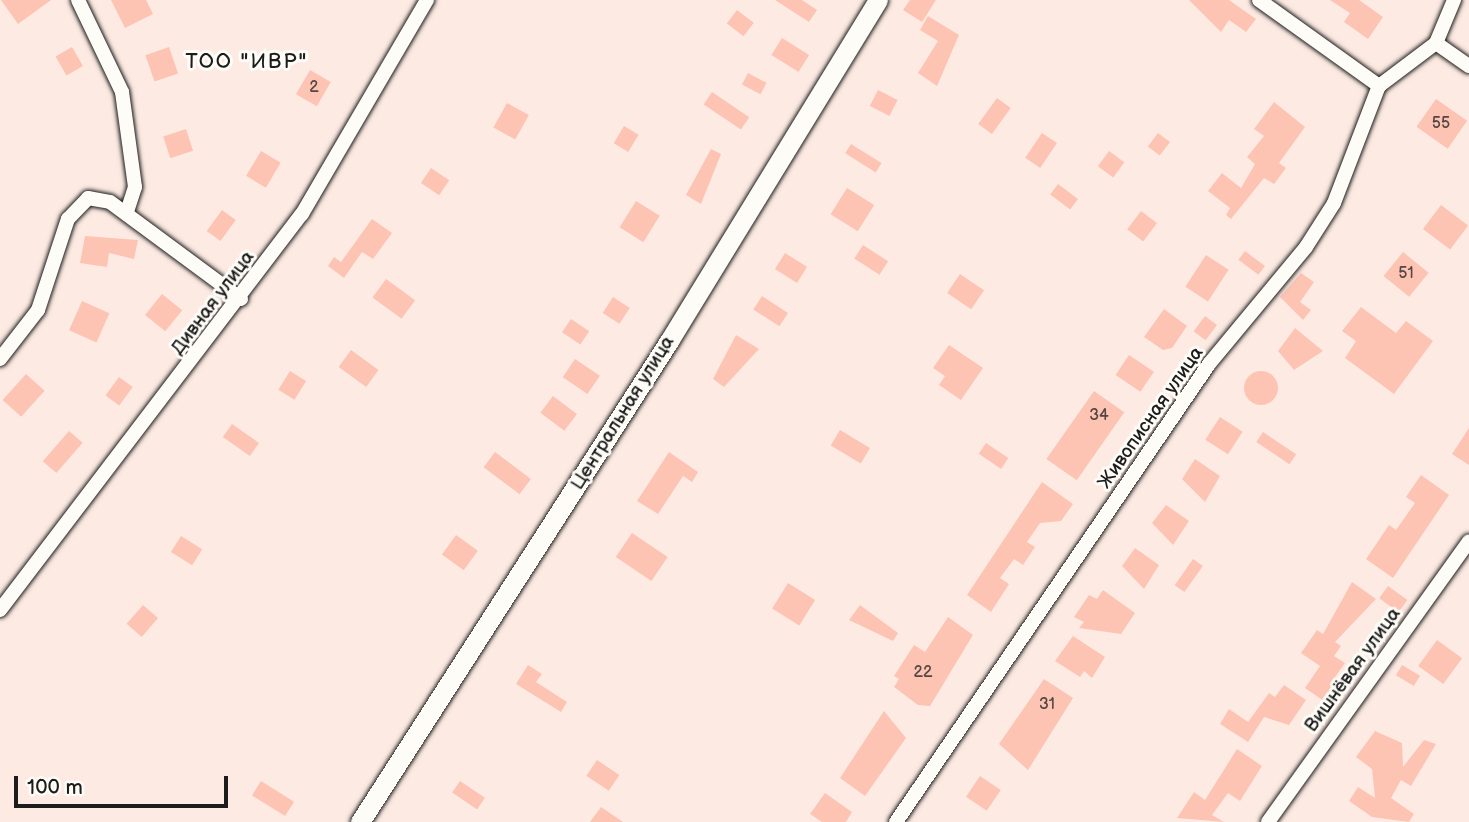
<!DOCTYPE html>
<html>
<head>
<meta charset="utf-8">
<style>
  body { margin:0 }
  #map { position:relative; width:1469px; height:822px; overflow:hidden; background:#fdebe3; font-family:"Balsamiq Sans",sans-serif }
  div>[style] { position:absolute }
  .building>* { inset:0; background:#fdc3b3; transform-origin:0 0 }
  .round { border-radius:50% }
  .roads { filter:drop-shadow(0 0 2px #1c1c1c) drop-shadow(0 0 2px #1c1c1c) }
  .street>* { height:14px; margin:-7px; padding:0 7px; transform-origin:7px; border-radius:7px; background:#fdfcf7 }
  .secondary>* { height:19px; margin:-9.5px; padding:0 9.5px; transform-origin:9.5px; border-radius:9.5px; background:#fdfcf7 }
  span { translate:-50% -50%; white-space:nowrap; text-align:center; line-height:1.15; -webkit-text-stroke:6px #fdfcf7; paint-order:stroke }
  .number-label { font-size:16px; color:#544642 }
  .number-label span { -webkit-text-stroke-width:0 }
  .street-label { font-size:19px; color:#1c1c1c }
  .neighbourhood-label { font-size:21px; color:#1c1c1c; letter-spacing:2px }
  .scale { position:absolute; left:14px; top:776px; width:214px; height:32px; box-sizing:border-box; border:4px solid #1c1c1c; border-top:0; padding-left:9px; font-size:21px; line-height:24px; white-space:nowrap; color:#1c1c1c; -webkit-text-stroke:5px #fdfcf7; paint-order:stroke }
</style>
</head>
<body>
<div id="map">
  <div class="building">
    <div style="clip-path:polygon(1px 0,51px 0,18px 24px)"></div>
    <div style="clip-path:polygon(111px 0,146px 0,153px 14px,125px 28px)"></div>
    <div style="clip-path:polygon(775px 0,802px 0,817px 10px,809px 22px)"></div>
    <div style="clip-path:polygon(910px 0,936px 0,922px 22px,903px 10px)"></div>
    <div style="clip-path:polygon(1189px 0,1229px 0,1256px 19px,1246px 32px,1229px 20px,1221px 32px)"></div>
    <div style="clip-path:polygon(1330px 0,1359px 0,1383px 17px,1368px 39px,1344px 22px,1350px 13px)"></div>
    <div style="left:737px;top:10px;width:21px;height:17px;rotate:37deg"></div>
    <div style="clip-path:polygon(928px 16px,959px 35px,937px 86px,918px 73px,938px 41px,920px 30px)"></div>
    <div style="left:782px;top:38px;width:32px;height:20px;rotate:32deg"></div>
    <div style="left:72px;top:47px;width:22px;height:19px;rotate:60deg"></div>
    <div style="left:169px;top:47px;width:28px;height:25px;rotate:71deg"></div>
    <div style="left:310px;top:70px;width:24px;height:28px;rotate:30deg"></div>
    <div style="left:748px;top:73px;width:21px;height:13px;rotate:28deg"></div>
    <div style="left:878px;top:90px;width:22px;height:18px;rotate:27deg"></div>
    <div style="left:712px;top:92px;width:45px;height:15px;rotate:34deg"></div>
    <div style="left:997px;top:98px;width:17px;height:32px;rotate:36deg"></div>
    <div style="left:1436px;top:99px;width:38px;height:34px;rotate:35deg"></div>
    <div style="clip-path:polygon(1274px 102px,1305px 127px,1279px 163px,1286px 168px,1274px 184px,1264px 178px,1231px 219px,1226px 215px,1230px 208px,1208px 191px,1222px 173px,1241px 188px,1255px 164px,1247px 157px,1264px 136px,1254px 129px)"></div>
    <div style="left:507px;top:103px;width:25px;height:28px;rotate:29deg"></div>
    <div style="left:624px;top:126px;width:17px;height:20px;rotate:31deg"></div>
    <div style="left:186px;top:129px;width:23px;height:24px;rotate:72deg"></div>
    <div style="left:1042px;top:133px;width:18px;height:30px;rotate:34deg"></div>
    <div style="left:1158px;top:133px;width:15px;height:17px;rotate:37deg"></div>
    <div style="left:851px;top:144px;width:36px;height:11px;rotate:32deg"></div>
    <div style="clip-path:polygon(711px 149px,721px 154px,701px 204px,686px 195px)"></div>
    <div style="left:261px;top:151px;width:23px;height:29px;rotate:31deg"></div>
    <div style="left:1109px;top:151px;width:19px;height:19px;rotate:36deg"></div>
    <div style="left:431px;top:168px;width:22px;height:18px;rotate:34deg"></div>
    <div style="left:1058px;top:184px;width:25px;height:13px;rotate:37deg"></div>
    <div style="left:847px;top:188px;width:32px;height:31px;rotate:32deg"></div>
    <div style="left:636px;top:201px;width:28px;height:31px;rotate:32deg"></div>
    <div style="left:1441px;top:205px;width:34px;height:30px;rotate:37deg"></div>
    <div style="left:222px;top:210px;width:17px;height:26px;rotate:36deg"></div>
    <div style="left:1141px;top:211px;width:20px;height:23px;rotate:37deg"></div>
    <div style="clip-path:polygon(372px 219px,392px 233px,373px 259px,362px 252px,344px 278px,328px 266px,334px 257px,341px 262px)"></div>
    <div style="clip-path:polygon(85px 236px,138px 240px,134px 259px,109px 253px,107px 267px,80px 263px)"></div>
    <div style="left:863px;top:245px;width:30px;height:16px;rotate:33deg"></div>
    <div style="left:1245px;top:251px;width:25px;height:11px;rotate:37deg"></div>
    <div style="left:1403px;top:252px;width:33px;height:31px;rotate:39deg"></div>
    <div style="left:785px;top:253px;width:26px;height:19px;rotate:32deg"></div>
    <div style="left:1206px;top:255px;width:27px;height:38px;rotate:33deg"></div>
    <div style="clip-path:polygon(1301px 273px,1314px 282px,1300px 302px,1311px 310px,1303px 320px,1280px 297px)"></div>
    <div style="left:960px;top:274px;width:29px;height:23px;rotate:34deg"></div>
    <div style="left:386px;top:279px;width:36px;height:23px;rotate:36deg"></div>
    <div style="left:162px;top:294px;width:26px;height:27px;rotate:39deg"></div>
    <div style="left:762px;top:296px;width:31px;height:16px;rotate:33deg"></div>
    <div style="left:613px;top:297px;width:20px;height:19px;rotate:33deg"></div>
    <div style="left:82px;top:301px;width:30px;height:32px;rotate:24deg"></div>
    <div style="clip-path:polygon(1361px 307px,1396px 333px,1406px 321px,1433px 341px,1394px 394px,1345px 358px,1356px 341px,1342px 331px)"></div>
    <div style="clip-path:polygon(1164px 309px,1187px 326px,1172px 348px,1163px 350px,1144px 337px)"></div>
    <div style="left:1205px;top:316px;width:15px;height:19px;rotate:37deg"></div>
    <div style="left:571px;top:319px;width:22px;height:16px;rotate:34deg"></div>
    <div style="clip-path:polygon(1295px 328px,1323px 351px,1294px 370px,1278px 351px)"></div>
    <div style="clip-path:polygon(736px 335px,759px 349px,724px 387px,713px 379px)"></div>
    <div style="clip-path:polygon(949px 345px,983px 368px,961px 400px,939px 385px,945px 376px,933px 368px)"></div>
    <div style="left:351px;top:350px;width:34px;height:21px;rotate:36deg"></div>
    <div style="left:1129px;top:355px;width:30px;height:24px;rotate:34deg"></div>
    <div style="left:575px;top:359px;width:30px;height:22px;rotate:34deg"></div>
    <div style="left:290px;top:371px;width:19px;height:22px;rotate:32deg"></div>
    <div class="round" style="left:1244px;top:371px;width:34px;height:34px"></div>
    <div style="left:26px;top:374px;width:25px;height:35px;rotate:42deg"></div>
    <div style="left:119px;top:377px;width:17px;height:23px;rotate:36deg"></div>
    <div style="left:1094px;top:391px;width:37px;height:83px;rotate:35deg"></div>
    <div style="left:553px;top:396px;width:30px;height:21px;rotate:37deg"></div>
    <div style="left:1220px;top:417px;width:27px;height:27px;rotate:33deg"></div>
    <div style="left:232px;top:424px;width:33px;height:16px;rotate:35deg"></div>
    <div style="clip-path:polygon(1469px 428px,1469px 465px,1452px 454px)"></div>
    <div style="left:840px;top:430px;width:35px;height:18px;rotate:31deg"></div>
    <div style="left:69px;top:431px;width:18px;height:40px;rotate:41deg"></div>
    <div style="left:1263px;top:432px;width:40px;height:12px;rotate:34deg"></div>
    <div style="left:986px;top:443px;width:27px;height:13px;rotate:34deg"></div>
    <div style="left:495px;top:452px;width:45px;height:19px;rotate:37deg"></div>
    <div style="clip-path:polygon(669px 452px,698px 472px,692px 482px,683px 476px,658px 514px,637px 501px)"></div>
    <div style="clip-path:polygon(1195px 459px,1220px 476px,1205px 502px,1182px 479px)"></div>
    <div style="clip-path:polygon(1421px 475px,1449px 495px,1393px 578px,1366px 559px,1389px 525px,1396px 530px,1415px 503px,1406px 497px)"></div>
    <div style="clip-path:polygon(1042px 482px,1073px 504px,1061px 521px,1040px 523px,1027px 542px,1035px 547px,1023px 565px,1014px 559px,1000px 578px,1009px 584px,991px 612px,967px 595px)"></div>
    <div style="clip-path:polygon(1166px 505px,1189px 521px,1173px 545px,1152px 523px)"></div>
    <div style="left:632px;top:533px;width:43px;height:29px;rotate:34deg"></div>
    <div style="left:456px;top:535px;width:27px;height:24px;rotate:36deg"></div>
    <div style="left:181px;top:536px;width:25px;height:19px;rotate:32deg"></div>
    <div style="clip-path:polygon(1135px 548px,1159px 565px,1144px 589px,1122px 566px)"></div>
    <div style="left:1193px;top:559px;width:12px;height:32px;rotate:35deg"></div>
    <div style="clip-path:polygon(1352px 582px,1376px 599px,1335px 642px,1341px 646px,1334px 656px,1345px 663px,1335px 677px,1343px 682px,1328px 704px,1305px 688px,1320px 666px,1301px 653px,1317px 630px,1323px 634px)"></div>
    <div style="left:788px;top:583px;width:32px;height:30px;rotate:32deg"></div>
    <div style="left:1388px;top:586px;width:24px;height:15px;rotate:36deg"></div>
    <div style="clip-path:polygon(1103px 590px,1135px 613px,1121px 634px,1079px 628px,1084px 622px,1074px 617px,1089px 595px,1097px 599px)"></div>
    <div style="left:143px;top:605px;width:20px;height:25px;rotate:41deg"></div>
    <div style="clip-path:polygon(860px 605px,898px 633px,893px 641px,849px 620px)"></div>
    <div style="clip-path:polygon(948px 617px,973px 635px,930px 706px,918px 705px,894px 687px,899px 679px,894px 676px,914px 645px,925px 652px)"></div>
    <div style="clip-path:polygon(1073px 636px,1105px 657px,1092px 678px,1084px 671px,1080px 677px,1055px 661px)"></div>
    <div style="left:1437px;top:640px;width:31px;height:32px;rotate:36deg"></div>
    <div style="clip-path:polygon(528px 665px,542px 674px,536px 682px,567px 702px,561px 712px,516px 684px)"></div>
    <div style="left:1402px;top:665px;width:21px;height:12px;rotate:31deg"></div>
    <div style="clip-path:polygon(1044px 679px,1073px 698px,1028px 770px,999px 744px)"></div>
    <div style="clip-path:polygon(1284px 685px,1306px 700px,1289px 725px,1264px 717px,1248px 742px,1220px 724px,1229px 709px,1248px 722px,1269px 693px,1275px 697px)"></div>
    <div style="clip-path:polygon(884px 711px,906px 738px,865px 796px,840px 778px)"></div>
    <div style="clip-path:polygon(1375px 731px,1402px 743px,1403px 767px,1424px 740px,1436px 744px,1411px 786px,1401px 780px,1391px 798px,1414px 814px,1409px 822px,1372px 817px,1349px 801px,1358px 787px,1375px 798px,1372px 769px,1356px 757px)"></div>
    <div style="clip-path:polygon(1237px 749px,1262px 766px,1240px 801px,1228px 793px,1212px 815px,1224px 822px,1177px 818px,1194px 792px,1205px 800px)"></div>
    <div style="left:597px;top:760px;width:27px;height:19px;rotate:34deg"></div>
    <div style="left:980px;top:776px;width:25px;height:25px;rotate:34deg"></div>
    <div style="left:261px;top:781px;width:39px;height:17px;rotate:32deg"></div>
    <div style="left:460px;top:781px;width:30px;height:14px;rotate:34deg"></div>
    <div style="clip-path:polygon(825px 793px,852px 812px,846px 822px,822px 822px,810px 814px)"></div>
    <div style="clip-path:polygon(601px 807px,623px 822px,590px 822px)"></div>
  </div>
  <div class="roads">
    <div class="street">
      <div style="left:78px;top:0;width:102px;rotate:64.4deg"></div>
      <div style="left:122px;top:92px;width:96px;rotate:82.2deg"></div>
      <div style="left:135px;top:187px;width:28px;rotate:108deg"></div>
      <div style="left:1259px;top:0;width:148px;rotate:35.6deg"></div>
      <div style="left:1436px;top:43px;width:47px;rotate:-67.3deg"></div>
      <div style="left:1436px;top:43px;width:40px;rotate:34.9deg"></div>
      <div style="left:0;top:359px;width:62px;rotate:-52.2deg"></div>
      <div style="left:38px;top:310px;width:96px;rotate:-71.8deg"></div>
      <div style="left:68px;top:219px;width:29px;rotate:-46deg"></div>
      <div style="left:88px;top:198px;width:22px;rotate:10deg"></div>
      <div style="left:110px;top:202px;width:163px;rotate:36.5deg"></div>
      <div style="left:0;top:610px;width:498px;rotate:-52.7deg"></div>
      <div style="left:302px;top:214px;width:248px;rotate:-59.7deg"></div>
      <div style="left:896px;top:822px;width:555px;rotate:-55.65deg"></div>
      <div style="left:1209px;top:364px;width:152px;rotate:-50.3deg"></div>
      <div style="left:1306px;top:247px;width:52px;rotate:-57.5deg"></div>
      <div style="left:1334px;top:203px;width:125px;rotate:-69deg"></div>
      <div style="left:1379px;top:86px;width:71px;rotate:-37deg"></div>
      <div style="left:1268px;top:822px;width:345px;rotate:-54.4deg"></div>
    </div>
    <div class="secondary">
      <div style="left:360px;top:822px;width:572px;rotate:-57.28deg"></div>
      <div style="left:669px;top:341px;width:400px;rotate:-58.5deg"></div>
    </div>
  </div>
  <div class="number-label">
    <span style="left:314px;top:88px">2</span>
    <span style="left:1441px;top:124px">55</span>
    <span style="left:1406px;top:274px">51</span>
    <span style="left:1099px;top:416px">34</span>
    <span style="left:923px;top:673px">22</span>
    <span style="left:1047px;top:705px">31</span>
  </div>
  <div class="street-label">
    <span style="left:213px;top:303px;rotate:-53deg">Дивная улица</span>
    <span style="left:623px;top:413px;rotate:-58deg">Центральная улица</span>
    <span style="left:1151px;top:418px;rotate:-55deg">Живописная улица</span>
    <span style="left:1353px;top:670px;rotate:-54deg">Вишнёвая улица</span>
  </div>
  <div class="neighbourhood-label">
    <span style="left:247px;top:62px">ТОО "ИВР"</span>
  </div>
  <div class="scale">100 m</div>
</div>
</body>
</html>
